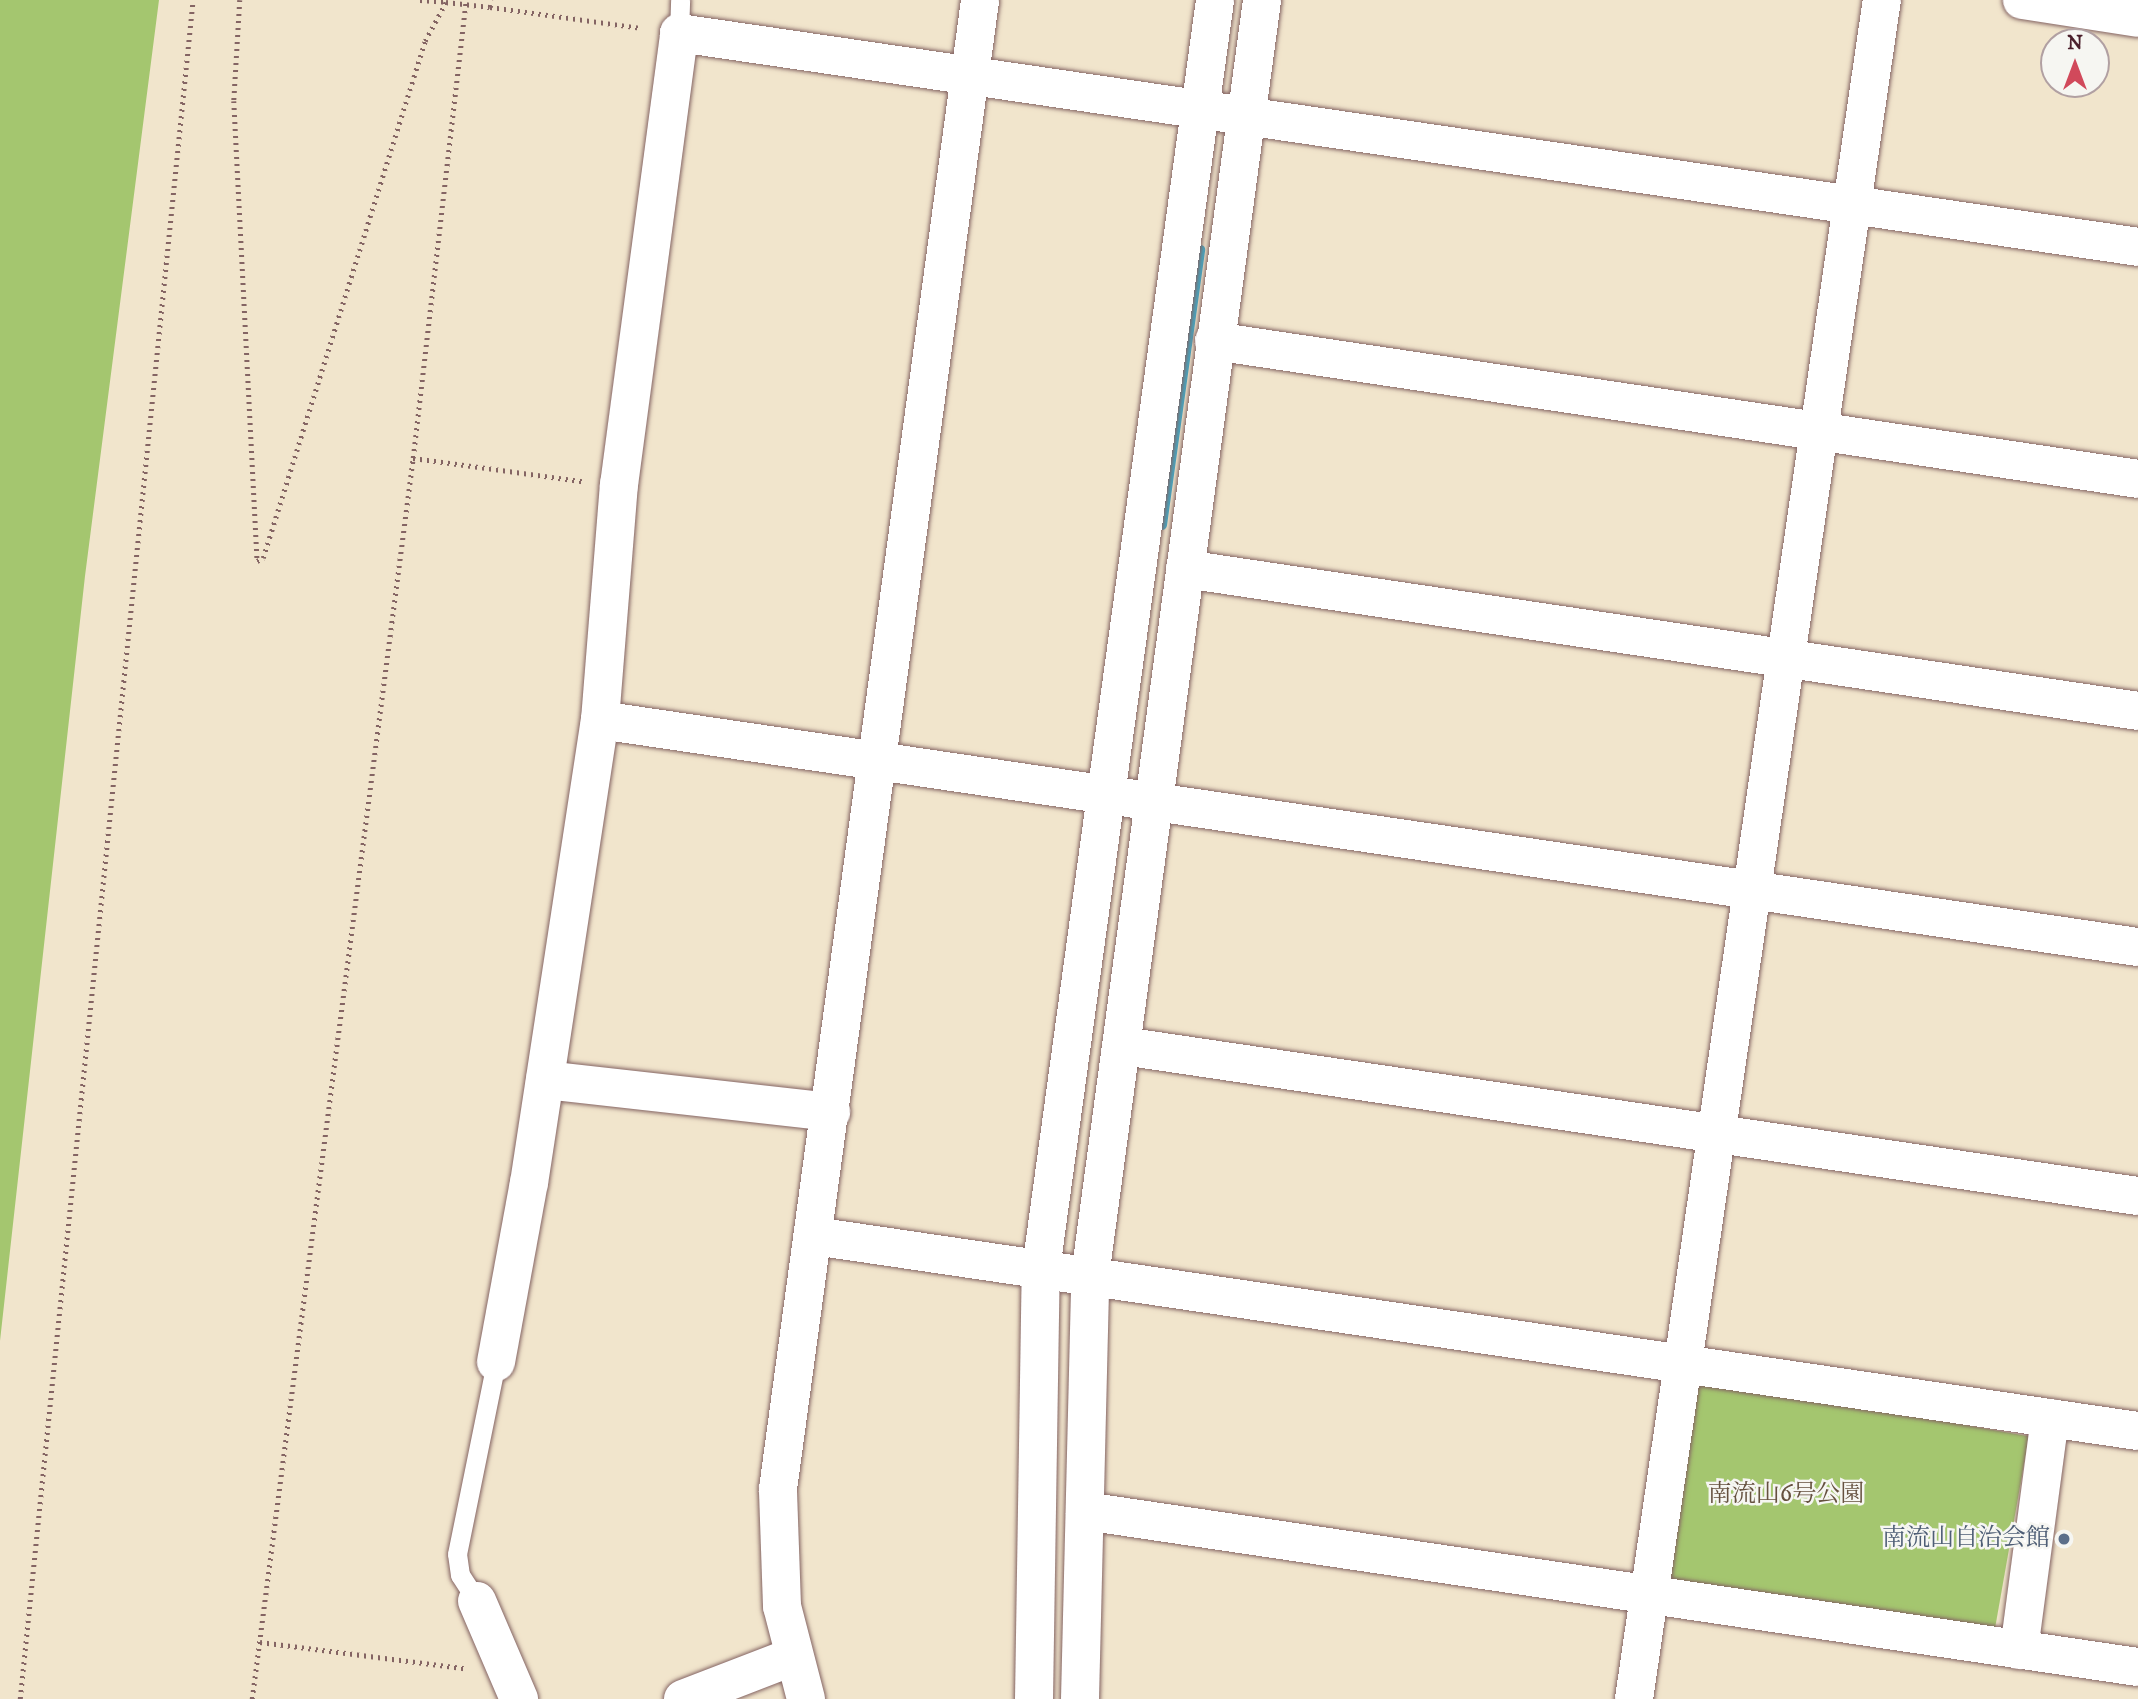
<!DOCTYPE html>
<html>
<head>
<meta charset="utf-8">
<style>
  body { margin:0 }
  #map { position:relative; width:2138px; height:1699px; overflow:hidden; background:#f1e5cc; font-family:"IM FELL DW Pica","Noto Serif JP",serif }
  div>[style] { position:absolute }
  .green>* { inset:0; background:#a4c66f; transform-origin:0 0 }
  .stream>* { height:10px; margin:-5px; padding:0 5px; transform-origin:5px; border-radius:5px; background:#44a7c3 }
  .path>* { height:4.5px; margin-top:-2.25px; transform-origin:0; background:repeating-linear-gradient(90deg,#846463 0 2px,transparent 0 7px) }
  .roads { filter:drop-shadow(0 0 2px #846463) drop-shadow(0 0 2px #846463) }
  .service>* { height:19px; margin:-9.5px; padding:0 9.5px; transform-origin:9.5px; border-radius:9.5px; background:#fff }
  .minor>* { height:38px; margin:-19px; padding:0 19px; transform-origin:19px; border-radius:19px; background:#fff }
  .dots>* { width:19px; height:19px; translate:-50% -50%; box-sizing:border-box; border:4px solid #f6f6f2; border-radius:50% }
  span { translate:-50% -50%; white-space:nowrap; text-align:center; line-height:1.15; -webkit-text-stroke:5px #f6f6f2; paint-order:stroke }
  .park-label { font-size:24px; color:#65513f }
  .service-label { font-size:24px; color:#4e5e75 }
  .right { translate:-100% -50%; text-align:right }
  .north { position:absolute; left:2040px; top:28px; width:70px; height:70px; box-sizing:border-box; background:#f6f6f2; border:2px solid #b1a0a2; border-radius:50%; rotate:0deg; font-size:19px; font-weight:700; line-height:28px; text-align:center; color:#4a1f2b }
  .north::after { content:''; display:block; margin:auto; width:24px; height:32px; background:#d1495b; clip-path:polygon(50% 0,100% 100%,50% 72%,0 100%) }
</style>
</head>
<body>
<div id="map">
  <div class="green">
    <div style="clip-path:polygon(0 0,159px 0,85px 576px,0 1341px)"></div>
    <div style="left:1699px;top:1378px;width:335px;height:203px;rotate:10deg"></div>
  </div>
  <div class="stream">
    <div style="left:1162px;top:525px;width:278px;rotate:-82.1deg"></div>
  </div>
  <div class="path">
    <div style="left:240px;top:0;width:101px;rotate:93.4deg"></div>
    <div style="left:234px;top:101px;width:461px;rotate:87.1deg"></div>
    <div style="left:257px;top:561px;width:7px;rotate:-27deg"></div>
    <div style="left:263px;top:558px;width:542px;rotate:-72.6deg"></div>
    <div style="left:425px;top:41px;width:44px;rotate:-61.7deg"></div>
    <div style="left:446px;top:2px;width:44px;rotate:6.5deg"></div>
    <div style="left:490px;top:7px;width:7px;rotate:-74deg"></div>
    <div style="left:420px;top:0;width:26px;rotate:4deg"></div>
    <div style="left:490px;top:7px;width:152px;rotate:7.9deg"></div>
    <div style="left:413px;top:458px;width:171px;rotate:7.8deg"></div>
    <div style="left:260px;top:1642px;width:206px;rotate:7.3deg"></div>
    <div style="left:20px;top:1699px;width:1708px;rotate:-84.19deg"></div>
    <div style="left:252px;top:1699px;width:1251px;rotate:-82.61deg"></div>
    <div style="left:413px;top:458px;width:461px;rotate:-83.4deg"></div>
  </div>
  <div class="roads">
    <div class="service">
      <div style="left:679px;top:33px;width:33px;rotate:-88deg"></div>
      <div style="left:477px;top:1601px;width:31px;rotate:-123deg"></div>
      <div style="left:460px;top:1575px;width:21px;rotate:-98deg"></div>
      <div style="left:457px;top:1554px;width:196px;rotate:-78.5deg"></div>
    </div>
    <div class="minor">
      <div style="left:2022px;top:0;width:117px;rotate:8.8deg"></div>
      <div style="left:1214px;top:341px;width:934px;rotate:8.49deg"></div>
      <div style="left:1185px;top:569px;width:964px;rotate:8.47deg"></div>
      <div style="left:600px;top:720px;width:1555px;rotate:8.4deg"></div>
      <div style="left:1123px;top:1046px;width:1026px;rotate:8.41deg"></div>
      <div style="left:545px;top:1080px;width:288px;rotate:6.4deg"></div>
      <div style="left:814px;top:1236px;width:1338px;rotate:8.38deg"></div>
      <div style="left:496px;top:1362px;width:182px;rotate:-79.6deg"></div>
      <div style="left:529px;top:1183px;width:468px;rotate:-81.3deg"></div>
      <div style="left:600px;top:720px;width:236px;rotate:-85.4deg"></div>
      <div style="left:619px;top:485px;width:456px;rotate:-82.4deg"></div>
      <div style="left:679px;top:33px;width:1475px;rotate:8.34deg"></div>
      <div style="left:1085px;top:1511px;width:1064px;rotate:8.43deg"></div>
      <div style="left:477px;top:1601px;width:107px;rotate:66.8deg"></div>
      <div style="left:2019px;top:1650px;width:234px;rotate:-82.4deg"></div>
      <div style="left:683px;top:1699px;width:117px;rotate:-21.1deg"></div>
      <div style="left:806px;top:1699px;width:96px;rotate:-104.5deg"></div>
      <div style="left:782px;top:1606px;width:117px;rotate:-92deg"></div>
      <div style="left:778px;top:1489px;width:1503px;rotate:-82.27deg"></div>
      <div style="left:1034px;top:1699px;width:430px;rotate:-89.1deg"></div>
      <div style="left:1041px;top:1269px;width:1281px;rotate:-82.19deg"></div>
      <div style="left:1080px;top:1699px;width:423px;rotate:-88.6deg"></div>
      <div style="left:1090px;top:1276px;width:1288px;rotate:-82.32deg"></div>
      <div style="left:1634px;top:1699px;width:1717px;rotate:-81.7deg"></div>
    </div>
  </div>
  <div class="dots">
    <div style="left:2064px;top:1539px;background:#5c6f8a"></div>
  </div>
  <div class="park-label">
    <span style="left:1786px;top:1495px">南流山6号公園</span>
  </div>
  <div class="service-label">
    <span class="right" style="left:2050px;top:1539px">南流山自治会館</span>
  </div>
  <div class="north">N</div>
</div>
</body>
</html>
